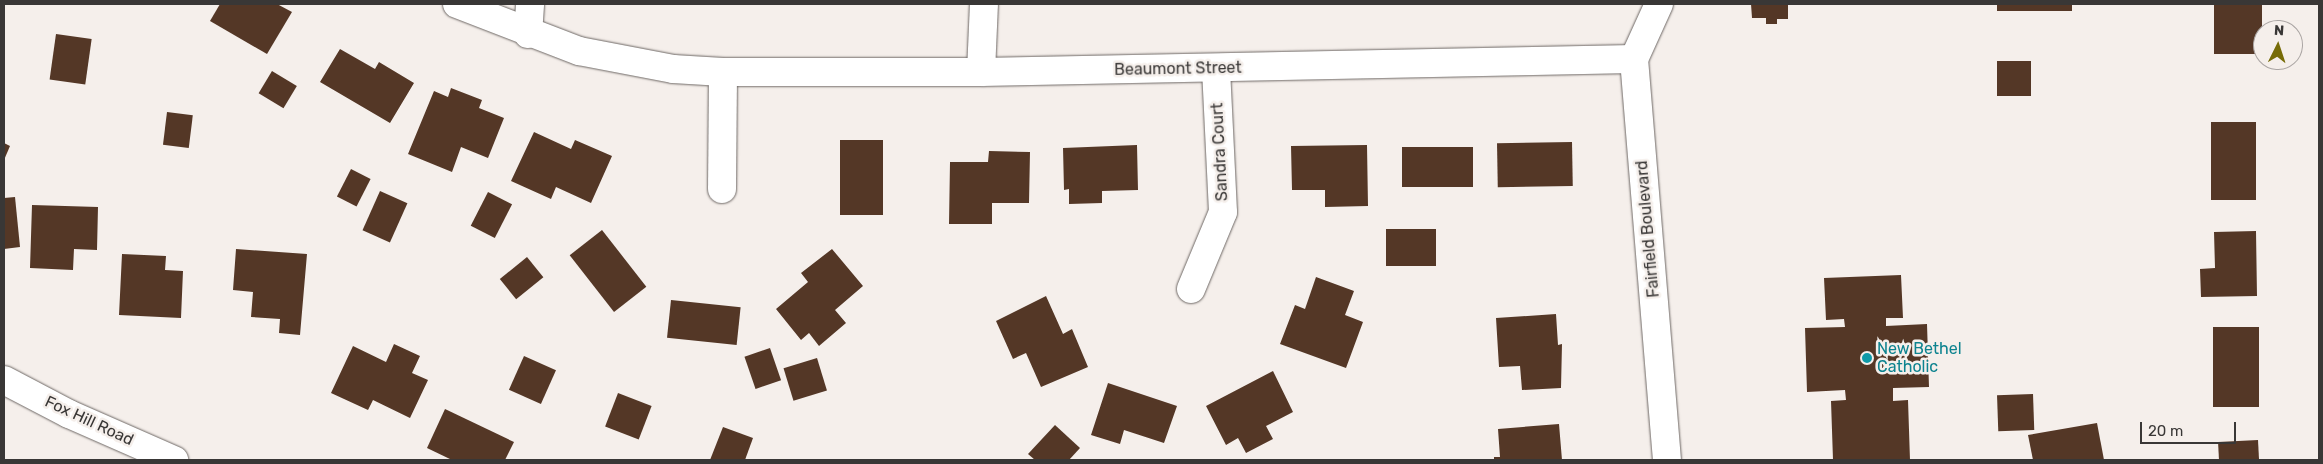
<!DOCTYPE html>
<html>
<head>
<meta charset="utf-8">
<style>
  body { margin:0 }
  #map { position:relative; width:2323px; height:464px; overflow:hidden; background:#f5efeb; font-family:Rubik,sans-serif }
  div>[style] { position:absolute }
  .building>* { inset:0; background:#543726; transform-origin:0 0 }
  .roads { filter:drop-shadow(0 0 1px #6e6865) drop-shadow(0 0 1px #6e6865) }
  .street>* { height:28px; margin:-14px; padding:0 14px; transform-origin:14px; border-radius:14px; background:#fff }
  .secondary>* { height:28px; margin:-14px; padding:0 14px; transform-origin:14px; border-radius:14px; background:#fff }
  .dots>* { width:14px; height:14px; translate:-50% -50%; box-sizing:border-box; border:2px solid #f5efeb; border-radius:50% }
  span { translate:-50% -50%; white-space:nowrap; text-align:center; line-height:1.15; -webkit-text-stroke:5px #f5efeb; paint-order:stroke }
  .street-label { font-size:16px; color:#393736 }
  .culture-label { font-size:16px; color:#0d838f }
  .left { translate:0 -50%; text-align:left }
  .frame { position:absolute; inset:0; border:5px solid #393736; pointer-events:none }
  .north { position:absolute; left:2253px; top:20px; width:50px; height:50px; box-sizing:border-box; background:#f5efeb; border:1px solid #aaa5a3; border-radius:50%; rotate:4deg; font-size:14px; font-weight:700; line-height:20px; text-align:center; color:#393736 }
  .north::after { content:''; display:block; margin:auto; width:18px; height:22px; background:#776c07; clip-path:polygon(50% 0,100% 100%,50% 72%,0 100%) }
  .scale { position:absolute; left:2140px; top:422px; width:96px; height:22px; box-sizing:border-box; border:2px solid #393736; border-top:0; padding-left:6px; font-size:15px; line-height:18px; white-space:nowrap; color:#393736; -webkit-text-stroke:4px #f5efeb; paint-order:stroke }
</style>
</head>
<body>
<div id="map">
  <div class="building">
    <div style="clip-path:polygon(220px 4px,277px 4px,292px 12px,267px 54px,210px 21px)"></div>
    <div style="clip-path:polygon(1751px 4px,1788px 4px,1788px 19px,1777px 19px,1777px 24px,1766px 24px,1766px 18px,1752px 18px)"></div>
    <div style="left:1997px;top:4px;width:75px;height:7px"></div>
    <div style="left:2214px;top:4px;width:48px;height:50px"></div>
    <div style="left:56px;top:34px;width:36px;height:46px;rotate:8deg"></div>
    <div style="clip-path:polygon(340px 49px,375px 69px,379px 62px,414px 83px,390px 123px,320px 82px)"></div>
    <div style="left:1997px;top:61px;width:34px;height:35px"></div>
    <div style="left:272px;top:71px;width:29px;height:26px;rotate:31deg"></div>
    <div style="clip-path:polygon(451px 88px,482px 100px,479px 108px,504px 118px,488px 158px,461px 147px,452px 172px,408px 154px,434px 91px,448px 97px)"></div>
    <div style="left:167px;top:112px;width:26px;height:33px;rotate:7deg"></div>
    <div style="left:2211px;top:122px;width:45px;height:78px"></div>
    <div style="clip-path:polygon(534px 132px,571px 149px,575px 140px,612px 156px,591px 203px,556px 187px,551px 199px,511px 181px)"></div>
    <div style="left:840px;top:140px;width:43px;height:75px"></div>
    <div style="left:1572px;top:142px;width:44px;height:75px;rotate:89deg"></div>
    <div style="clip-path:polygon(4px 143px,10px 146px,4px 160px)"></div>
    <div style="clip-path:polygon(1137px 145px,1138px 190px,1102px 191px,1102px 203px,1069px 204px,1069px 189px,1064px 190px,1063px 148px)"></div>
    <div style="clip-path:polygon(1367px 145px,1368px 206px,1325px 207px,1325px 190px,1292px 190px,1291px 146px)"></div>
    <div style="left:1473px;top:147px;width:40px;height:71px;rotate:90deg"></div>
    <div style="clip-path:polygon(989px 151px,1030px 152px,1029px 203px,992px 203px,992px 224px,949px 224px,950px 162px,988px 162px)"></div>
    <div style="left:351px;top:169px;width:22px;height:31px;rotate:27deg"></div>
    <div style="left:380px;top:191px;width:30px;height:43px;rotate:24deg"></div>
    <div style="left:488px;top:192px;width:27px;height:38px;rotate:27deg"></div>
    <div style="clip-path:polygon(15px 197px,20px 247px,4px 249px,4px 198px)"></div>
    <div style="clip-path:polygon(32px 205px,98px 207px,97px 250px,74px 249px,73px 270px,30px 268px)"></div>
    <div style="left:1436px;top:229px;width:37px;height:50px;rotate:90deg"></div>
    <div style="left:602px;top:230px;width:72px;height:41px;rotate:52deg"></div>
    <div style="clip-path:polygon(2256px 231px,2257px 296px,2201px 297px,2200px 269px,2215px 268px,2214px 232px)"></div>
    <div style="clip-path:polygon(236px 249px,307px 254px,300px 335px,279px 333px,280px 319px,251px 317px,253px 292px,233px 290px)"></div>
    <div style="clip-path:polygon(832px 249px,863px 286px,835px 310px,846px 323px,819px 346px,809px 333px,801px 340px,776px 309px,808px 282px,801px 273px)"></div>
    <div style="clip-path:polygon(122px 254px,166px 256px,165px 270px,183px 271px,181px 318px,119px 315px)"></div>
    <div style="left:527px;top:257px;width:26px;height:35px;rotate:51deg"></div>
    <div style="clip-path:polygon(1901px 275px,1903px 318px,1886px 318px,1886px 326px,1927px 324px,1929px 387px,1893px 388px,1893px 401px,1908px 400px,1910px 460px,1833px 460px,1831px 401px,1846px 400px,1845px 390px,1807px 392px,1805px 328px,1845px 327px,1844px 319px,1826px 320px,1824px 278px)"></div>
    <div style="clip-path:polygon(1316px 277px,1354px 291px,1345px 315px,1363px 322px,1346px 368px,1280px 344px,1295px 305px,1305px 309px)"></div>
    <div style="clip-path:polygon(1046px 296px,1063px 334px,1072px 329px,1088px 367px,1041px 387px,1026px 353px,1013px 359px,996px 321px)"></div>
    <div style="left:671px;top:300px;width:70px;height:38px;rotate:6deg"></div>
    <div style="clip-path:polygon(1556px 314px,1558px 345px,1562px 344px,1561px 388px,1522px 390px,1520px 366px,1499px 367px,1496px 318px)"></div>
    <div style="left:2213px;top:327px;width:46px;height:80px"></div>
    <div style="clip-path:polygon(394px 344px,420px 356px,412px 373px,428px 380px,410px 418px,373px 400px,368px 410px,331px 393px,353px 346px,386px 362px)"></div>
    <div style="left:770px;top:348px;width:34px;height:27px;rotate:71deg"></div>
    <div style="left:524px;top:356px;width:35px;height:37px;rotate:24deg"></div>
    <div style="left:817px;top:358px;width:34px;height:35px;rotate:73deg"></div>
    <div style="clip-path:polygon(1273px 371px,1293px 412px,1266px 426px,1273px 439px,1246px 453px,1238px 438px,1226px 445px,1206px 406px)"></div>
    <div style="clip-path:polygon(1108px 383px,1177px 406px,1164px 443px,1124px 430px,1120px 444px,1091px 435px)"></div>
    <div style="left:618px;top:393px;width:36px;height:36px;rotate:21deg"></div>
    <div style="left:2033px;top:394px;width:36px;height:36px;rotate:88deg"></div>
    <div style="clip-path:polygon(445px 409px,514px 442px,505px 460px,452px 460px,427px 448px)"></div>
    <div style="clip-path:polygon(2097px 423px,2104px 460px,2033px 460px,2028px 435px)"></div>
    <div style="clip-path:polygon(1559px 424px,1562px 460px,1494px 460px,1494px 457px,1500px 457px,1498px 429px)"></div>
    <div style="clip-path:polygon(1055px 425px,1080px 448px,1069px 460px,1035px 460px,1028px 454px)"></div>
    <div style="clip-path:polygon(723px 427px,753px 438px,745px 460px,710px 460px)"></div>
    <div style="left:2258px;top:440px;width:20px;height:40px;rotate:87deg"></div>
  </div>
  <div class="roads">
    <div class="street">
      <div style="left:457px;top:4px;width:131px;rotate:21.1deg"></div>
      <div style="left:579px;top:51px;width:96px;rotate:10.8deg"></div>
      <div style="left:673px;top:69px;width:50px;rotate:3.4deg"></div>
      <div style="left:723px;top:72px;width:258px"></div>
      <div style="left:981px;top:72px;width:653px;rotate:-1.14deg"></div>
      <div style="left:1659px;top:4px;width:60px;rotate:114.4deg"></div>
      <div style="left:1634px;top:59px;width:402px;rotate:85.3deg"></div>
      <div style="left:528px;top:34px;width:30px;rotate:-86deg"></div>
      <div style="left:981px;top:72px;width:68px;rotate:-87.5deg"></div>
      <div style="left:722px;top:189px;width:117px;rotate:-89.5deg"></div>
      <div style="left:1191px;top:289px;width:83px;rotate:-67.4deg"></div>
      <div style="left:1223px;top:212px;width:144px;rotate:-92.8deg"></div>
    </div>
    <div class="secondary">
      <div style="left:4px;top:380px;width:73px;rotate:27.6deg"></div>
      <div style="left:69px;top:414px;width:115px;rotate:23.7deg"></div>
    </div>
  </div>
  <div class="dots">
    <div style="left:1867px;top:358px;background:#0f9aa8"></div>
  </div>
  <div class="street-label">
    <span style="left:1178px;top:69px;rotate:-1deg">Beaumont Street</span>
    <span style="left:1220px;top:152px;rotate:-93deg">Sandra Court</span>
    <span style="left:1648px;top:229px;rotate:-95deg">Fairfield Boulevard</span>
    <span style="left:89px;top:421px;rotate:25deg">Fox Hill Road</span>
  </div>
  <div class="culture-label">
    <span class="left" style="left:1877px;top:358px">New Bethel<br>Catholic</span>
  </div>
  <div class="frame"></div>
  <div class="north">N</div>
  <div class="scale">20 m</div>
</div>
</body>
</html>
